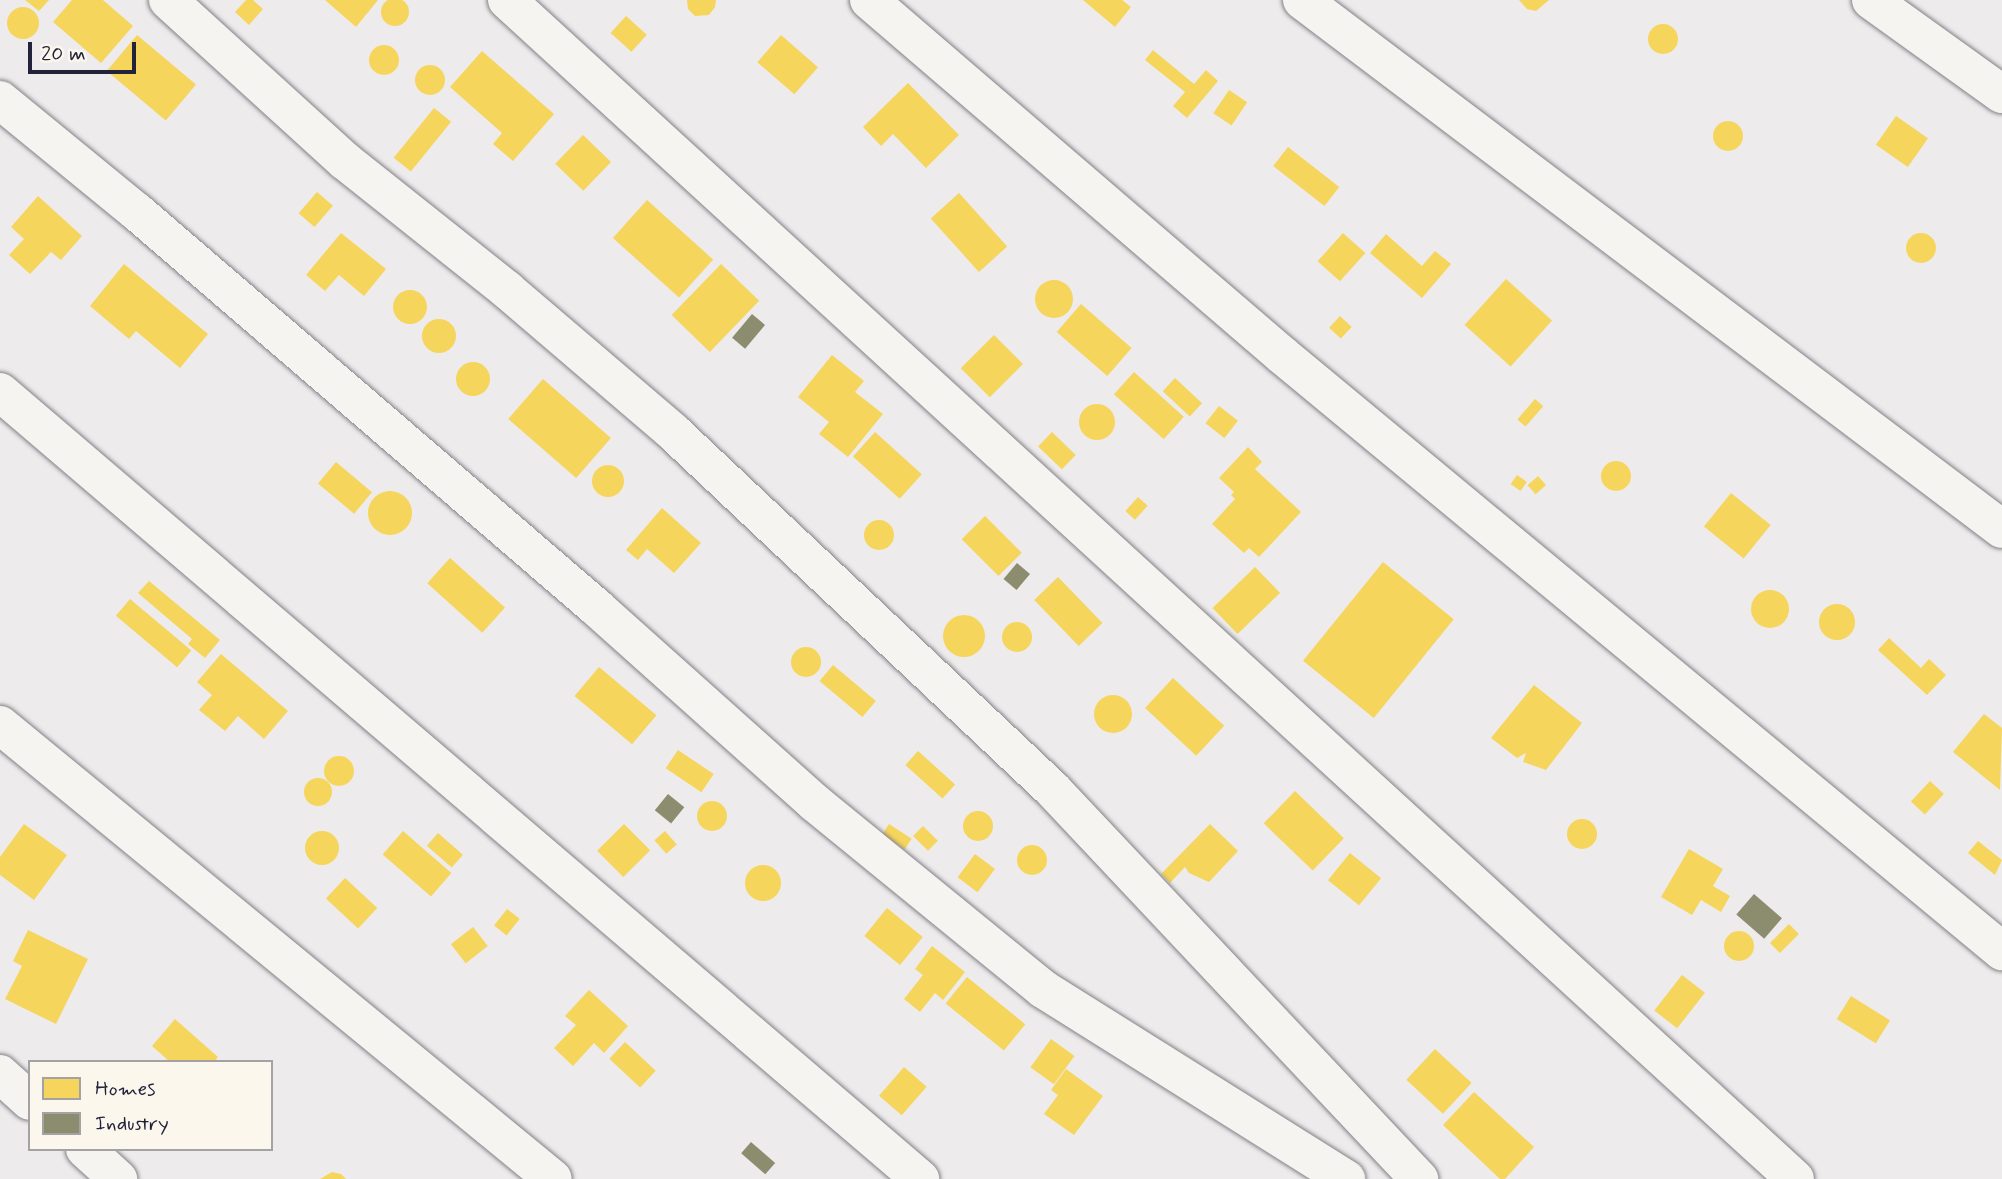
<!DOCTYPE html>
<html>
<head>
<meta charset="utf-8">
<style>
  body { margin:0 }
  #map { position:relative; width:2002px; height:1179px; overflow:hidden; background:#edebec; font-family:Mynerve,sans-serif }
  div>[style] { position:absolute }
  .homes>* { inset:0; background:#f6d55c; transform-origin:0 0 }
  .round { border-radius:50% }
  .industry>* { inset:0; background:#8c8c6e; transform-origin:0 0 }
  .roads { filter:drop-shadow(0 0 2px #828186) drop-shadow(0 0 2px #828186) }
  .minor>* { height:38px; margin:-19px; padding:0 19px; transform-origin:19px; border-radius:19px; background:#f5f4f0 }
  span { translate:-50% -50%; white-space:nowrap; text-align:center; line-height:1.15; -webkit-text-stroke:7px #fbf7ec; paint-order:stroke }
  .legend { position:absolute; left:28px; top:1060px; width:245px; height:91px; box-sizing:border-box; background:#fbf7ec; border:2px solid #a4a2a5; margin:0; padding:9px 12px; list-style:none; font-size:21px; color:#22223b }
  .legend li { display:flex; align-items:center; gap:14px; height:35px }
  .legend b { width:35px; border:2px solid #a4a2a5 }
  .scale { position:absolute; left:28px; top:42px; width:108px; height:32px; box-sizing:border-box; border:4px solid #22223b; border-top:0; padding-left:9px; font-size:21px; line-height:24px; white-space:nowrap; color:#22223b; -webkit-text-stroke:5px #fbf7ec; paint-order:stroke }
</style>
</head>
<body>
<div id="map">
  <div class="homes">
    <div class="round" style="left:381px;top:-2px;width:28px;height:28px"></div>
    <div style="clip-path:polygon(25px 0,49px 0,39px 11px)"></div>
    <div style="clip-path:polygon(72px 0,103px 0,133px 26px,101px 63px,53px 22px)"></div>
    <div style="clip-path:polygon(246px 0,253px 0,263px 9px,249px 25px,235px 12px)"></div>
    <div style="clip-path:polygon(325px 0,378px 0,356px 27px)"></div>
    <div style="clip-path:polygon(687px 0,716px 0,715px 7px,709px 15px,695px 16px,688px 9px)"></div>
    <div style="clip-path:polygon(1083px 0,1122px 0,1131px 7px,1115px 27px)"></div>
    <div style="clip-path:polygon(1519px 0,1549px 0,1536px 11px,1527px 9px)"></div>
    <div class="round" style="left:7px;top:7px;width:32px;height:32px"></div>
    <div style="left:626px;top:16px;width:28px;height:23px;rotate:42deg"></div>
    <div class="round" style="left:1648px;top:24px;width:30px;height:30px"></div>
    <div style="left:137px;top:35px;width:77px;height:47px;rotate:40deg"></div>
    <div style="left:781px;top:35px;width:49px;height:36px;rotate:41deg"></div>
    <div class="round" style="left:369px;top:45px;width:30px;height:30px"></div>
    <div style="clip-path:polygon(1153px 50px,1194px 84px,1206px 70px,1218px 81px,1187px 118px,1173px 106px,1185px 92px,1145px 60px)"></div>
    <div style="clip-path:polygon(482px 51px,554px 114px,513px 161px,493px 144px,502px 133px,450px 87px)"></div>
    <div class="round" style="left:415px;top:65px;width:30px;height:30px"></div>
    <div style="clip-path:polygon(908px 83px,959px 135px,926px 168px,893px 134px,881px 146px,863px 127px)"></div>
    <div style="left:1229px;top:90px;width:22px;height:28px;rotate:34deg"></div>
    <div style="left:434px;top:108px;width:22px;height:64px;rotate:39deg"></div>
    <div style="left:1896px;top:116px;width:39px;height:35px;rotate:35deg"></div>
    <div class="round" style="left:1713px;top:121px;width:30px;height:30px"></div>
    <div style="left:583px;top:135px;width:39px;height:40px;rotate:44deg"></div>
    <div style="left:1288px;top:147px;width:65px;height:24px;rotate:38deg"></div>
    <div style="left:317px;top:192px;width:21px;height:28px;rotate:41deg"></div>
    <div style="left:959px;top:193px;width:72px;height:38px;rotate:48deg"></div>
    <div style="clip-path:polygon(38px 196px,82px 236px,61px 260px,51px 252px,30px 274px,9px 255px,24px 239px,11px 227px)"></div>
    <div style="left:647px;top:200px;width:89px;height:51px;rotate:42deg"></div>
    <div style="clip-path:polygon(341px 233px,386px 269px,364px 296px,339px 275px,325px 291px,306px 275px)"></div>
    <div style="left:1343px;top:233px;width:30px;height:38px;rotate:42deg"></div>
    <div class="round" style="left:1906px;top:233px;width:30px;height:30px"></div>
    <div style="clip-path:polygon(1386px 234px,1422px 266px,1435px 251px,1451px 264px,1422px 298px,1370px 253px)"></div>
    <div style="clip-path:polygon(124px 264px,208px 334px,180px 368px,136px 331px,129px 339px,90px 306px)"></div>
    <div style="left:721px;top:264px;width:53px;height:71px;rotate:44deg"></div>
    <div style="left:1506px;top:279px;width:62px;height:62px;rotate:42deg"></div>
    <div class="round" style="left:1035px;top:280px;width:38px;height:38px"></div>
    <div class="round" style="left:393px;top:290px;width:34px;height:34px"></div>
    <div style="left:1081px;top:304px;width:67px;height:37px;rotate:41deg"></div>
    <div style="left:1340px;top:316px;width:16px;height:16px;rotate:43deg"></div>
    <div class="round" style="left:422px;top:319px;width:34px;height:34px"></div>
    <div style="left:994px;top:335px;width:41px;height:47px;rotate:45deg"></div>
    <div style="clip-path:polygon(832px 355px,864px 381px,855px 392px,883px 414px,848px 457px,819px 434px,829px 422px,798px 397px)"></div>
    <div class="round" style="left:456px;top:362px;width:34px;height:34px"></div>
    <div style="left:1134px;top:372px;width:67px;height:30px;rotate:42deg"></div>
    <div style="left:1175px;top:378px;width:37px;height:18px;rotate:43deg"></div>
    <div style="left:543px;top:379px;width:90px;height:53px;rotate:41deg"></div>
    <div style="left:1535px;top:399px;width:11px;height:27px;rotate:41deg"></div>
    <div class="round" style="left:1079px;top:404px;width:36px;height:36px"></div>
    <div style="left:1219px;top:406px;width:24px;height:22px;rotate:38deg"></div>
    <div style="left:875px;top:432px;width:63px;height:33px;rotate:42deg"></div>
    <div style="left:1052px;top:432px;width:33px;height:20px;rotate:44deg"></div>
    <div style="clip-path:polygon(1248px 447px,1262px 462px,1255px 469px,1301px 512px,1259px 557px,1249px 548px,1244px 553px,1212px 524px,1235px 499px,1231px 495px,1234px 492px,1219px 478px)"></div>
    <div class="round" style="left:1601px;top:461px;width:30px;height:30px"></div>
    <div style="left:336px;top:462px;width:47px;height:28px;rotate:40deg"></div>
    <div class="round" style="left:592px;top:465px;width:32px;height:32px"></div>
    <div style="left:1517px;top:475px;width:12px;height:11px;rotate:35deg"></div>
    <div style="left:1538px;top:476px;width:12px;height:14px;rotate:48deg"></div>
    <div class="round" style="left:368px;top:491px;width:44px;height:44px"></div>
    <div style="left:1731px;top:493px;width:51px;height:43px;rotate:39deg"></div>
    <div style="left:1138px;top:497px;width:13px;height:19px;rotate:42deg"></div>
    <div style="clip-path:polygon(662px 508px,701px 543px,674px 573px,647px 549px,638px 560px,626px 550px)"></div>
    <div style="left:985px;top:516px;width:52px;height:33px;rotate:45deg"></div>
    <div class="round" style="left:864px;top:520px;width:30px;height:30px"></div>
    <div style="left:450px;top:558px;width:74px;height:34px;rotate:42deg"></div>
    <div style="left:1383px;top:562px;width:91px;height:127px;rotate:39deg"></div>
    <div style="left:1255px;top:567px;width:36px;height:59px;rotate:46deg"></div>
    <div style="left:1058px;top:577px;width:64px;height:33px;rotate:46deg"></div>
    <div style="clip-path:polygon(149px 581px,220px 640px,205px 658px,188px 644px,192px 639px,138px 593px)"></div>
    <div class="round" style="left:1751px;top:590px;width:38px;height:38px"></div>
    <div style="left:130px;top:599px;width:80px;height:22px;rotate:40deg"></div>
    <div class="round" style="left:1819px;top:604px;width:36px;height:36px"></div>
    <div class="round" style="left:943px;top:615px;width:42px;height:42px"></div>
    <div class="round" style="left:1002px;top:622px;width:30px;height:30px"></div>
    <div style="clip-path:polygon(1889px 638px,1921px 668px,1929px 659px,1946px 675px,1927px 695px,1878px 650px)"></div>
    <div class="round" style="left:791px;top:647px;width:30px;height:30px"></div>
    <div style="clip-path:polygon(221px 654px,288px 711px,264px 739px,238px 716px,225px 731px,199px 710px,212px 695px,197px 682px)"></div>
    <div style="left:833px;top:665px;width:56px;height:21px;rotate:40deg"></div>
    <div style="left:599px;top:667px;width:75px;height:38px;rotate:40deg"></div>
    <div style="left:1173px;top:678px;width:70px;height:41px;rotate:43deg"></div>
    <div style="clip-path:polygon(1534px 685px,1582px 723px,1546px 770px,1523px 762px,1526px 753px,1517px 758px,1491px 738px)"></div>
    <div class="round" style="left:1094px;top:695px;width:38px;height:38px"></div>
    <div style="clip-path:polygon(1984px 714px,2002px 728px,2000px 790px,1953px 752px)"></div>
    <div style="left:678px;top:750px;width:43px;height:22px;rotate:34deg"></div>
    <div style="left:918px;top:751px;width:50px;height:19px;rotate:42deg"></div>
    <div class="round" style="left:324px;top:756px;width:30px;height:30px"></div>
    <div class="round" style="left:304px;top:778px;width:28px;height:28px"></div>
    <div style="left:1930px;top:781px;width:19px;height:28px;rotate:43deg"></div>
    <div style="left:1295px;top:791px;width:68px;height:45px;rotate:44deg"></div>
    <div class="round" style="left:697px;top:801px;width:30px;height:30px"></div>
    <div class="round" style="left:963px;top:811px;width:30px;height:30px"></div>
    <div class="round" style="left:1567px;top:819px;width:30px;height:30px"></div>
    <div style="clip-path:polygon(24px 824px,67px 855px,34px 900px,0 875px,0 857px)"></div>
    <div style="left:624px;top:824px;width:37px;height:38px;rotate:45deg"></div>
    <div style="left:889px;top:824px;width:27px;height:13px;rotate:33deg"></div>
    <div style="clip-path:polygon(1210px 824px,1238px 851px,1209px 882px,1189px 873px,1185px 867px,1170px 883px,1161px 874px)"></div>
    <div style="left:923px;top:826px;width:21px;height:14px;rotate:45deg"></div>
    <div class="round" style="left:305px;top:831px;width:34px;height:34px"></div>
    <div style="left:403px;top:831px;width:64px;height:31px;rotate:41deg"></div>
    <div style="left:665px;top:831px;width:18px;height:14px;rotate:49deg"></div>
    <div style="left:438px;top:833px;width:33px;height:17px;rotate:41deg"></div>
    <div style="clip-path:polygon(1978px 841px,2002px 860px,1995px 875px,1968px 853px)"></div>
    <div class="round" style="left:1017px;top:845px;width:30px;height:30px"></div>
    <div style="clip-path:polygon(1689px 849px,1723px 869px,1713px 886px,1730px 896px,1721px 912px,1701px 900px,1692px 915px,1661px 897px)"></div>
    <div style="left:1350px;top:853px;width:40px;height:35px;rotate:39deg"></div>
    <div style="left:975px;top:854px;width:25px;height:29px;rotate:37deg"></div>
    <div class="round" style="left:745px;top:865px;width:36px;height:36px"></div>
    <div style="left:345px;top:878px;width:44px;height:28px;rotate:43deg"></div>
    <div style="left:887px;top:908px;width:46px;height:36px;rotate:39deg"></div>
    <div style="left:507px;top:909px;width:16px;height:21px;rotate:38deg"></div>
    <div style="left:1789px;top:924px;width:14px;height:27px;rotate:45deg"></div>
    <div style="left:473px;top:927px;width:24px;height:28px;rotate:52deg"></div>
    <div style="clip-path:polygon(28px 930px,88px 959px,56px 1024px,5px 999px,22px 966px,13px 961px)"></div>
    <div class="round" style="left:1724px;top:931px;width:30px;height:30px"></div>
    <div style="clip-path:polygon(932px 946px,965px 972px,943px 1000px,935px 993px,920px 1012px,904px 999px,923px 975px,915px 969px)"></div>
    <div style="left:1682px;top:975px;width:29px;height:45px;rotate:38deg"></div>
    <div style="left:967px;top:977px;width:75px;height:34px;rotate:39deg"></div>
    <div style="clip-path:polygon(589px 990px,628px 1026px,604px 1053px,594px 1043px,573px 1066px,554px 1048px,576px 1025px,565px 1016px)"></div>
    <div style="left:1851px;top:996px;width:46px;height:27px;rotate:32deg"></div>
    <div style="clip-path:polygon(175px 1019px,218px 1057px,214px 1062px,170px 1062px,152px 1046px)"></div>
    <div style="left:1051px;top:1039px;width:29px;height:35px;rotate:36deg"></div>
    <div style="left:625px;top:1042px;width:42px;height:23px;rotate:43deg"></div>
    <div style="left:1435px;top:1049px;width:50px;height:42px;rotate:43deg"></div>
    <div style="left:904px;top:1067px;width:30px;height:38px;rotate:41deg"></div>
    <div style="clip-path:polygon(1066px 1069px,1103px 1096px,1074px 1135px,1044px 1114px,1058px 1095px,1051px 1090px)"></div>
    <div style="clip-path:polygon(1474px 1092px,1534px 1147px,1505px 1179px,1500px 1179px,1443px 1125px)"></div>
    <div style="clip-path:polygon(332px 1172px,341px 1174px,346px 1179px,320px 1179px)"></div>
  </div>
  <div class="industry">
    <div style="left:752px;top:314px;width:17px;height:31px;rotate:40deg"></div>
    <div style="left:1017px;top:563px;width:17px;height:21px;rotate:40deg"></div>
    <div style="left:668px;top:794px;width:21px;height:21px;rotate:39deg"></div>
    <div style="left:1754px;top:894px;width:37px;height:27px;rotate:41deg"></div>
    <div style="left:751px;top:1142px;width:32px;height:15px;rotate:41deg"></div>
  </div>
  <div class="roads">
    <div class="minor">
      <div style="left:168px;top:0;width:239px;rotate:42.3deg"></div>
      <div style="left:345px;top:161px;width:207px;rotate:38.5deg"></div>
      <div style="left:507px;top:290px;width:217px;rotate:40.5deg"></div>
      <div style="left:672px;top:431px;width:522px;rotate:43.29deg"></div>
      <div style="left:1052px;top:789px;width:536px;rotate:46.74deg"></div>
      <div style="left:507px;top:0;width:1746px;rotate:42.47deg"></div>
      <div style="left:869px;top:0;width:545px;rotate:40.68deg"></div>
      <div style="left:1282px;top:355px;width:935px;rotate:39.62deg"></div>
      <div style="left:1302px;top:0;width:877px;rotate:37.08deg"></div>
      <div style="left:1871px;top:0;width:161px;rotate:35.7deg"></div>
      <div style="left:0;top:100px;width:177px;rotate:39.3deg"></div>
      <div style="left:137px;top:212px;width:607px;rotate:40.72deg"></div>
      <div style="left:597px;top:608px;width:292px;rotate:41.8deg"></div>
      <div style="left:815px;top:803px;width:294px;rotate:39.2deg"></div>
      <div style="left:1043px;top:989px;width:358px;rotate:32.1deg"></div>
      <div style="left:0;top:392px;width:1211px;rotate:40.54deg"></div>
      <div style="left:0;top:725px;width:715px;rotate:39.39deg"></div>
      <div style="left:0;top:1074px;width:40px;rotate:42deg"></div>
      <div style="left:85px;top:1149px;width:45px;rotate:42.3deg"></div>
    </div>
  </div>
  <ul class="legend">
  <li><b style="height:19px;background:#f6d55c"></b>Homes</li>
  <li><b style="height:19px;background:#8c8c6e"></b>Industry</li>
  </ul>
  <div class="scale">20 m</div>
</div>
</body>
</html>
